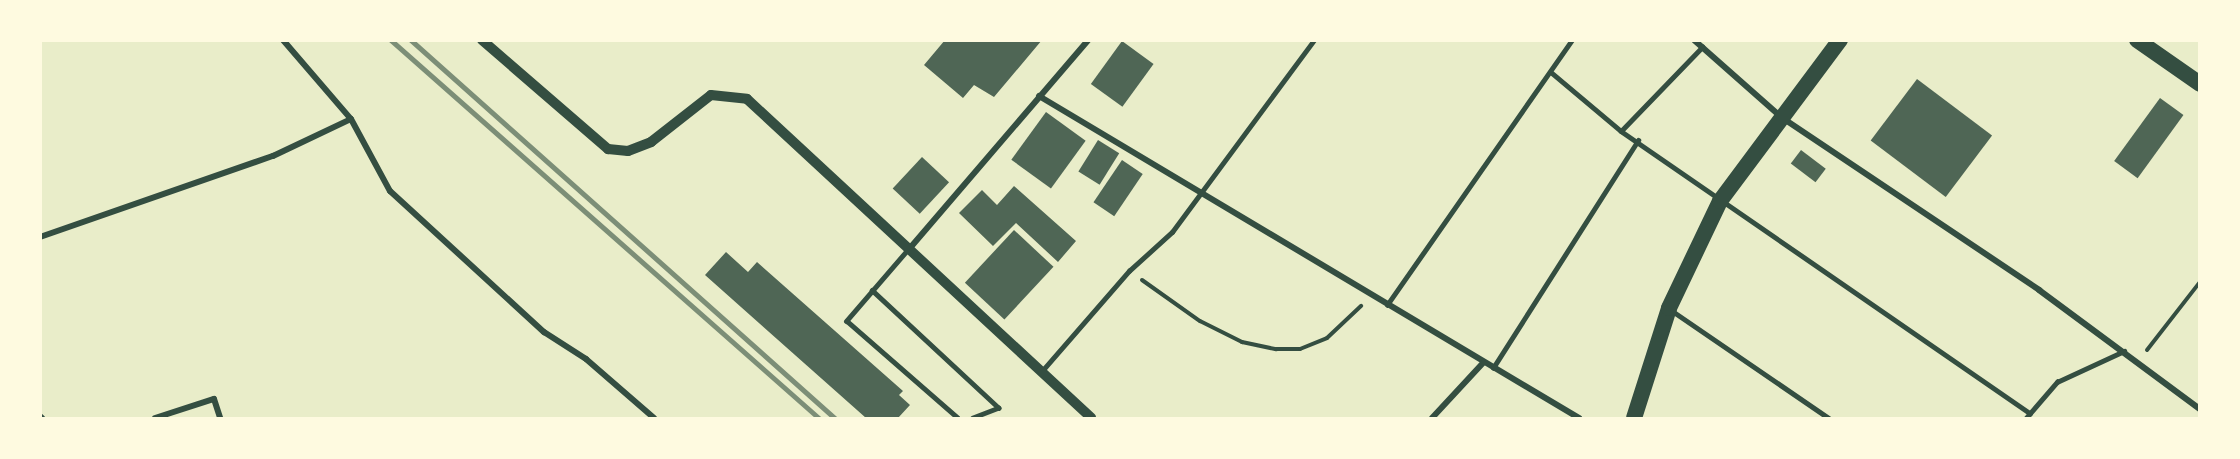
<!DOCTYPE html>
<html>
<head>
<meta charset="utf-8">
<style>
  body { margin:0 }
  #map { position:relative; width:2240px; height:459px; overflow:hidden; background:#e9edc9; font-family:Jost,sans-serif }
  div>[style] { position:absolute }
  .building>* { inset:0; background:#4f6655; transform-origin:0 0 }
  .path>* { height:4px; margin:-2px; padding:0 2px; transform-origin:2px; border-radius:2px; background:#344e41 }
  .service>* { height:4.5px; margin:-2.25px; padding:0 2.25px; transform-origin:2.25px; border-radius:2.25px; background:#344e41 }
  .minor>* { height:6px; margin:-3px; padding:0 3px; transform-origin:3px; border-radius:3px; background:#344e41 }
  .tertiary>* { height:10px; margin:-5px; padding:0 5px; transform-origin:5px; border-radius:5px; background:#344e41 }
  .trunk>* { height:16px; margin:-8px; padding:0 8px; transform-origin:8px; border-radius:8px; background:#344e41 }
  .rail>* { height:4.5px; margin:-2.25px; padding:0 2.25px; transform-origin:2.25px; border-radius:2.25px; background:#7c8e77 }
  span { translate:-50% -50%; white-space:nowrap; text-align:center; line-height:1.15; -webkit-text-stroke:4.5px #fefae0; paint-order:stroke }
  .frame { position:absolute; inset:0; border:42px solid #fefae0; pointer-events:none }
</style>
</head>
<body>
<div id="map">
  <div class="building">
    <div style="clip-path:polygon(945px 40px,1042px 40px,994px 97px,974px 85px,963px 98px,924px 65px)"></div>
    <div style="left:1122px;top:41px;width:39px;height:53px;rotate:36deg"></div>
    <div style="left:1917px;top:79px;width:94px;height:77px;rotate:37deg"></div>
    <div style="left:2160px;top:98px;width:29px;height:78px;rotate:36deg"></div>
    <div style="left:1046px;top:112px;width:49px;height:59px;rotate:36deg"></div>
    <div style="left:1098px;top:140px;width:25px;height:37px;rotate:32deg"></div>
    <div style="left:1801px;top:150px;width:31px;height:17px;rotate:37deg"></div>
    <div style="left:922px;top:157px;width:37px;height:43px;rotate:43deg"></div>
    <div style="left:1122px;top:160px;width:25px;height:51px;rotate:34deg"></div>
    <div style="clip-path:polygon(1014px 186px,1076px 241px,1058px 262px,1016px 223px,993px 246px,959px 213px,982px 190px,997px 205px)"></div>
    <div style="left:1014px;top:230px;width:54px;height:72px;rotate:43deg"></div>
    <div style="clip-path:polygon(726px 252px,748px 272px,757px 262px,903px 391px,899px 395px,910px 405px,898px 418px,866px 418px,705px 275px)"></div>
  </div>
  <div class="path">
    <div style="left:1142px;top:280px;width:71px;rotate:35.3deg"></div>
    <div style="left:1200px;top:321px;width:47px;rotate:26.6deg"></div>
    <div style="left:1242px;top:342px;width:35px;rotate:12deg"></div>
    <div style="left:1276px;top:349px;width:24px"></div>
    <div style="left:1300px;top:349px;width:29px;rotate:-22deg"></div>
    <div style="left:1327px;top:338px;width:47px;rotate:-43.3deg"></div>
    <div style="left:2147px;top:350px;width:86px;rotate:-52.1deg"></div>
  </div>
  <div class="service">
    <div style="left:1552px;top:73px;width:90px;rotate:40deg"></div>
    <div style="left:1621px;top:131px;width:497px;rotate:34.6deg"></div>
    <div style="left:1621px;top:131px;width:117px;rotate:-46deg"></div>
    <div style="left:908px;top:250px;width:94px;rotate:130.7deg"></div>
    <div style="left:847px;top:321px;width:147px;rotate:41.1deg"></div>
    <div style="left:872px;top:290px;width:173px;rotate:42.9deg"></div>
    <div style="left:999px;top:408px;width:28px;rotate:159deg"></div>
    <div style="left:1387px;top:305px;width:323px;rotate:-55.1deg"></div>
    <div style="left:1671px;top:310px;width:191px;rotate:34.4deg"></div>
    <div style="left:1493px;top:368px;width:270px;rotate:-57.5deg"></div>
    <div style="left:1042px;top:371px;width:133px;rotate:-49deg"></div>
    <div style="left:1129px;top:271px;width:58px;rotate:-42.2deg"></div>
    <div style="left:1172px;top:232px;width:239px;rotate:-53.5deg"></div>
    <div style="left:2026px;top:418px;width:48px;rotate:-49.3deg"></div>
    <div style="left:2057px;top:382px;width:74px;rotate:-24.8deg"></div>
  </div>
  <div class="minor">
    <div style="left:283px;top:40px;width:104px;rotate:49.3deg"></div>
    <div style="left:351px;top:119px;width:82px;rotate:61.6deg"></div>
    <div style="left:390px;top:191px;width:209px;rotate:42.5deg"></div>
    <div style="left:544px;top:332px;width:50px;rotate:32.7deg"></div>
    <div style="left:586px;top:359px;width:90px;rotate:40.9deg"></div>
    <div style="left:1694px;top:40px;width:116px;rotate:41.5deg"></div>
    <div style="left:1781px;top:117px;width:311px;rotate:33.8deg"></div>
    <div style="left:2039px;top:290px;width:200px;rotate:36.5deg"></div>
    <div style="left:1039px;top:96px;width:629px;rotate:30.81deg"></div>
    <div style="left:40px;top:237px;width:247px;rotate:-19.2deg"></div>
    <div style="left:273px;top:156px;width:86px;rotate:-25.4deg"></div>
    <div style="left:910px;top:248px;width:274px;rotate:-49.4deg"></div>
    <div style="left:40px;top:416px;width:3px;rotate:45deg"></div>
    <div style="left:155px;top:418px;width:62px;rotate:-17.9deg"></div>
    <div style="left:214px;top:399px;width:20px;rotate:72deg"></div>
    <div style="left:1432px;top:418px;width:75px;rotate:-47.2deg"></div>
  </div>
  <div class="tertiary">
    <div style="left:482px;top:40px;width:167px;rotate:40.9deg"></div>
    <div style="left:608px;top:149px;width:20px;rotate:6deg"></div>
    <div style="left:628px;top:151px;width:25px;rotate:-21deg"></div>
    <div style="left:651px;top:142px;width:76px;rotate:-38.1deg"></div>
    <div style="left:711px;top:95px;width:36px;rotate:6deg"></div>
    <div style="left:747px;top:99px;width:469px;rotate:42.8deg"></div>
  </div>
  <div class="trunk">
    <div style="left:2137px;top:40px;width:77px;rotate:34.9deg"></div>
    <div style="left:1634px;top:418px;width:115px;rotate:-72.3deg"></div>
    <div style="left:1669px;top:308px;width:119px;rotate:-64.5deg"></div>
    <div style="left:1720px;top:201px;width:201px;rotate:-53.3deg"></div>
  </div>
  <div class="rail">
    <div style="left:391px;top:40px;width:571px;rotate:41.45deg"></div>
    <div style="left:411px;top:40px;width:568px;rotate:41.72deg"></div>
  </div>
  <div class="frame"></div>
</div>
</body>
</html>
